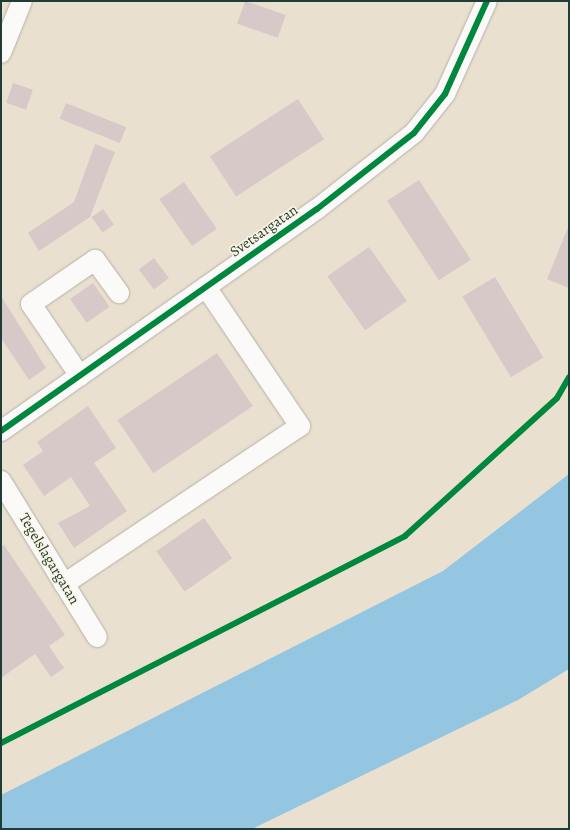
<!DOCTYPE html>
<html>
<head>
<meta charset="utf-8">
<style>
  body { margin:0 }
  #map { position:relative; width:570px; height:830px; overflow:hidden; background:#eae0d0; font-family:Alegreya,serif }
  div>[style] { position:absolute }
  .water>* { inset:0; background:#94c6e2 }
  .building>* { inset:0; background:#d6c9c7; transform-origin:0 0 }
  .roads { filter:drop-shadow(0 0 1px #b4b1a6) drop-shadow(0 0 1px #b4b1a6) }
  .minor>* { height:20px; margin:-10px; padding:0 10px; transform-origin:10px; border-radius:10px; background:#fcfaf8 }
  .cycleway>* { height:6px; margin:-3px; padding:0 3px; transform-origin:3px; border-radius:3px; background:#00873e }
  span { translate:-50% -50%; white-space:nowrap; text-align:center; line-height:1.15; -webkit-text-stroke:3px #fcf5e5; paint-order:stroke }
  .street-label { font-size:15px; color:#1f3d34 }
  .frame { position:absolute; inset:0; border:2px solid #1f3d34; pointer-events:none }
</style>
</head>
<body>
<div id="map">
  <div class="water">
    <div style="clip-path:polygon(569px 474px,569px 669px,518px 700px,252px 829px,1px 829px,1px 795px,443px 571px)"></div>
  </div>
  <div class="building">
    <div style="left:245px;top:1px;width:43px;height:24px;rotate:19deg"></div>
    <div style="left:13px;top:83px;width:21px;height:21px;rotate:19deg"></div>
    <div style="left:298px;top:99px;width:48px;height:105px;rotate:57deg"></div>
    <div style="left:66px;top:103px;width:65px;height:17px;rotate:22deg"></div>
    <div style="clip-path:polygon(95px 144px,115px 152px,90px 217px,39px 251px,28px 233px,74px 202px)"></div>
    <div style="left:419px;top:180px;width:95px;height:38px;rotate:57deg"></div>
    <div style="left:184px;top:182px;width:57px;height:30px;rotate:55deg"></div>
    <div style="left:103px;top:209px;width:19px;height:14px;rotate:55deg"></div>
    <div style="clip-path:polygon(569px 225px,569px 288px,547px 279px)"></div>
    <div style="left:369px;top:247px;width:66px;height:51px;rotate:55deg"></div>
    <div style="left:154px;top:258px;width:25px;height:19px;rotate:53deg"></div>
    <div style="left:495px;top:277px;width:94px;height:38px;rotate:59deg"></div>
    <div style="left:93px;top:283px;width:29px;height:28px;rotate:55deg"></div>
    <div style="clip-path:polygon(1px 296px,46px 368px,29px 380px,1px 338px)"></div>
    <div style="left:217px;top:353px;width:64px;height:120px;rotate:56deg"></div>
    <div style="clip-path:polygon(88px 406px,116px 448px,94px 463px,127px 511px,74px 548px,58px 523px,90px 506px,71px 477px,44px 496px,23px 465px,43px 451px,37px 442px)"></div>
    <div style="left:204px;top:518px;width:49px;height:58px;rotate:55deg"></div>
    <div style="clip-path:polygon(4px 545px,65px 635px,49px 646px,64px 668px,51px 677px,35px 654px,1px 678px,1px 547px)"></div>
  </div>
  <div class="roads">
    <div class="minor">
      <div style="left:1px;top:53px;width:56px;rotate:-68deg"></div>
      <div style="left:80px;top:376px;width:87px;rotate:-124.2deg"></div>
      <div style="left:31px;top:304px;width:78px;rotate:-34.5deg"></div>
      <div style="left:95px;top:260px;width:41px;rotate:54deg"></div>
      <div style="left:1px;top:431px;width:386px;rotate:-35.1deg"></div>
      <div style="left:317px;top:209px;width:123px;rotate:-38.1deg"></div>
      <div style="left:414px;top:133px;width:50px;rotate:-51.5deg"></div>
      <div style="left:445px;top:94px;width:102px;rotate:-65.7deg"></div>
      <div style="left:1px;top:481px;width:183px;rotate:58.4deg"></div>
      <div style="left:64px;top:584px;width:284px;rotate:-33.8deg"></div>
      <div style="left:300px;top:426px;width:168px;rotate:-124.1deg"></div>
    </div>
  </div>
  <div class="cycleway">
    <div style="left:1px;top:431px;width:386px;rotate:-35.1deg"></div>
    <div style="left:317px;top:209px;width:123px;rotate:-38.1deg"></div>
    <div style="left:414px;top:133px;width:50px;rotate:-51.5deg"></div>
    <div style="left:445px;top:94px;width:102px;rotate:-65.7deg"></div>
    <div style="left:1px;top:743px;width:454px;rotate:-27.1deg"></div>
    <div style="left:405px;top:536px;width:205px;rotate:-42.2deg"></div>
    <div style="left:557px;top:398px;width:24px;rotate:-60deg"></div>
  </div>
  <div class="street-label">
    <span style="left:264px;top:231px;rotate:-35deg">Svetsargatan</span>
    <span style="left:49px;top:559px;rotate:59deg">Tegelslagargatan</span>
  </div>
  <div class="frame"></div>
</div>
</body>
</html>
